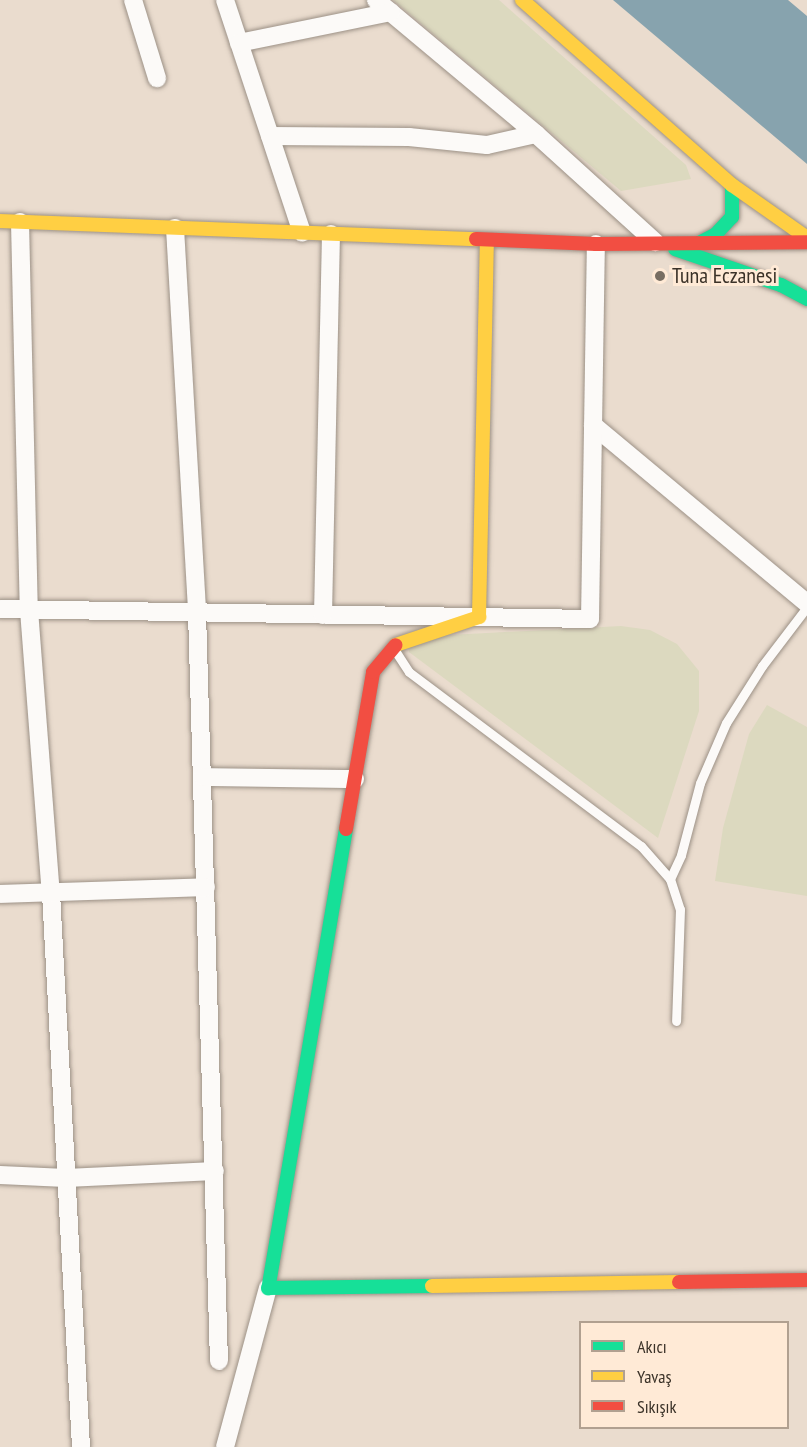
<!DOCTYPE html>
<html>
<head>
<meta charset="utf-8">
<style>
  body { margin:0 }
  #map { position:relative; width:807px; height:1447px; overflow:hidden; background:#eadcce; font-family:"PT Sans Narrow",sans-serif }
  div>[style] { position:absolute }
  .green>* { inset:0; background:#dcd9bf }
  .water>* { inset:0; background:#87a3ae }
  .roads { filter:drop-shadow(0 0 2px #9c9186) drop-shadow(0 0 2px #9c9186) }
  .lane>* { height:9px; margin:-4.5px; padding:0 4.5px; transform-origin:4.5px; border-radius:4.5px; background:#fcfaf8 }
  .street>* { height:18px; margin:-9px; padding:0 9px; transform-origin:9px; border-radius:9px; background:#fcfaf8 }
  .fast>* { height:14px; margin:-7px; padding:0 7px; transform-origin:7px; border-radius:7px; background:#16e098 }
  .slow>* { height:14px; margin:-7px; padding:0 7px; transform-origin:7px; border-radius:7px; background:#ffcf43 }
  .jam>* { height:14px; margin:-7px; padding:0 7px; transform-origin:7px; border-radius:7px; background:#f24e42 }
  .dots>* { width:16px; height:16px; translate:-50% -50%; box-sizing:border-box; border:3px solid #ffead6; border-radius:50% }
  span { translate:-50% -50%; white-space:nowrap; text-align:center; line-height:1.15; -webkit-text-stroke:6px #ffead6; paint-order:stroke }
  .poi-label { font-size:22px; color:#3b3228 }
  .left { translate:0 -50%; text-align:left }
  .legend { position:absolute; left:579px; top:1321px; width:210px; height:108px; box-sizing:border-box; background:#ffead6; border:2px solid #b1a090; margin:0; padding:8px 10px; list-style:none; font-size:18px; color:#3b3228 }
  .legend li { display:flex; align-items:center; gap:12px; height:30px }
  .legend b { width:30px; border:2px solid #b1a090 }
</style>
</head>
<body>
<div id="map">
  <div class="green">
    <div style="clip-path:polygon(393px 0,499px 0,686px 165px,691px 179px,621px 191px)"></div>
    <div style="clip-path:polygon(621px 626px,650px 630px,677px 644px,699px 671px,699px 711px,658px 838px,409px 652px,411px 637px)"></div>
    <div style="clip-path:polygon(767px 705px,807px 727px,807px 896px,715px 881px,723px 828px,749px 734px)"></div>
  </div>
  <div class="water">
    <div style="clip-path:polygon(613px 0,788px 0,807px 16px,807px 164px)"></div>
  </div>
  <div class="roads">
    <div class="lane">
      <div style="left:394px;top:649px;width:27px;rotate:57deg"></div>
      <div style="left:409px;top:672px;width:290px;rotate:36.9deg"></div>
      <div style="left:641px;top:846px;width:44px;rotate:48.7deg"></div>
      <div style="left:670px;top:879px;width:32px;rotate:72deg"></div>
      <div style="left:680px;top:909px;width:112px;rotate:92deg"></div>
      <div style="left:670px;top:879px;width:26px;rotate:-65deg"></div>
      <div style="left:681px;top:855px;width:74px;rotate:-75.2deg"></div>
      <div style="left:700px;top:783px;width:65px;rotate:-66.6deg"></div>
      <div style="left:726px;top:723px;width:67px;rotate:-57.7deg"></div>
      <div style="left:762px;top:666px;width:74px;rotate:-52.7deg"></div>
    </div>
    <div class="street">
      <div style="left:133px;top:0;width:82px;rotate:72.9deg"></div>
      <div style="left:225px;top:0;width:245px;rotate:71.7deg"></div>
      <div style="left:376px;top:0;width:209px;rotate:39.9deg"></div>
      <div style="left:536px;top:134px;width:161px;rotate:42.2deg"></div>
      <div style="left:239px;top:43px;width:155px;rotate:-11.5deg"></div>
      <div style="left:270px;top:136px;width:139px;rotate:0.4deg"></div>
      <div style="left:409px;top:137px;width:78px;rotate:5.9deg"></div>
      <div style="left:487px;top:145px;width:50px;rotate:-12.7deg"></div>
      <div style="left:20px;top:222px;width:388px;rotate:88.7deg"></div>
      <div style="left:29px;top:610px;width:284px;rotate:85.6deg"></div>
      <div style="left:51px;top:893px;width:555px;rotate:86.9deg"></div>
      <div style="left:175px;top:228px;width:385px;rotate:86.7deg"></div>
      <div style="left:197px;top:612px;width:749px;rotate:88.32deg"></div>
      <div style="left:593px;top:425px;width:278px;rotate:39.8deg"></div>
      <div style="left:0;top:609px;width:590px;rotate:0.97deg"></div>
      <div style="left:590px;top:619px;width:375px;rotate:-89.1deg"></div>
      <div style="left:323px;top:615px;width:381px;rotate:-88.8deg"></div>
      <div style="left:203px;top:777px;width:152px;rotate:0.8deg"></div>
      <div style="left:0;top:894px;width:206px;rotate:-1.9deg"></div>
      <div style="left:0;top:1175px;width:66px;rotate:2.6deg"></div>
      <div style="left:66px;top:1178px;width:149px;rotate:-2.7deg"></div>
      <div style="left:225px;top:1447px;width:165px;rotate:-74.9deg"></div>
    </div>
    <div class="fast">
      <div style="left:699px;top:243px;width:18px;rotate:-27deg"></div>
      <div style="left:715px;top:235px;width:25px;rotate:-47deg"></div>
      <div style="left:732px;top:217px;width:32px;rotate:-90deg"></div>
      <div style="left:675px;top:249px;width:112px;rotate:18.8deg"></div>
      <div style="left:781px;top:285px;width:30px;rotate:28deg"></div>
      <div style="left:346px;top:829px;width:466px;rotate:99.6deg"></div>
      <div style="left:268px;top:1288px;width:164px;rotate:-0.7deg"></div>
    </div>
    <div class="slow">
      <div style="left:522px;top:0;width:280px;rotate:41.4deg"></div>
      <div style="left:732px;top:185px;width:92px;rotate:35.2deg"></div>
      <div style="left:0;top:221px;width:476px;rotate:2.2deg"></div>
      <div style="left:396px;top:645px;width:88px;rotate:-18.6deg"></div>
      <div style="left:479px;top:617px;width:377px;rotate:-88.8deg"></div>
      <div style="left:432px;top:1286px;width:247px;rotate:-0.9deg"></div>
    </div>
    <div class="jam">
      <div style="left:476px;top:239px;width:120px;rotate:2.4deg"></div>
      <div style="left:596px;top:244px;width:211px;rotate:-0.5deg"></div>
      <div style="left:346px;top:829px;width:159px;rotate:-80.2deg"></div>
      <div style="left:373px;top:672px;width:35px;rotate:-50deg"></div>
      <div style="left:679px;top:1282px;width:128px;rotate:-0.9deg"></div>
    </div>
  </div>
  <div class="dots">
    <div style="left:660px;top:276px;background:#786e62"></div>
  </div>
  <div class="poi-label">
    <span class="left" style="left:672px;top:276px">Tuna Eczanesi</span>
  </div>
  <ul class="legend">
  <li><b style="height:8px;background:#16e098"></b>Akıcı</li>
  <li><b style="height:8px;background:#ffcf43"></b>Yavaş</li>
  <li><b style="height:8px;background:#f24e42"></b>Sıkışık</li>
  </ul>
</div>
</body>
</html>
